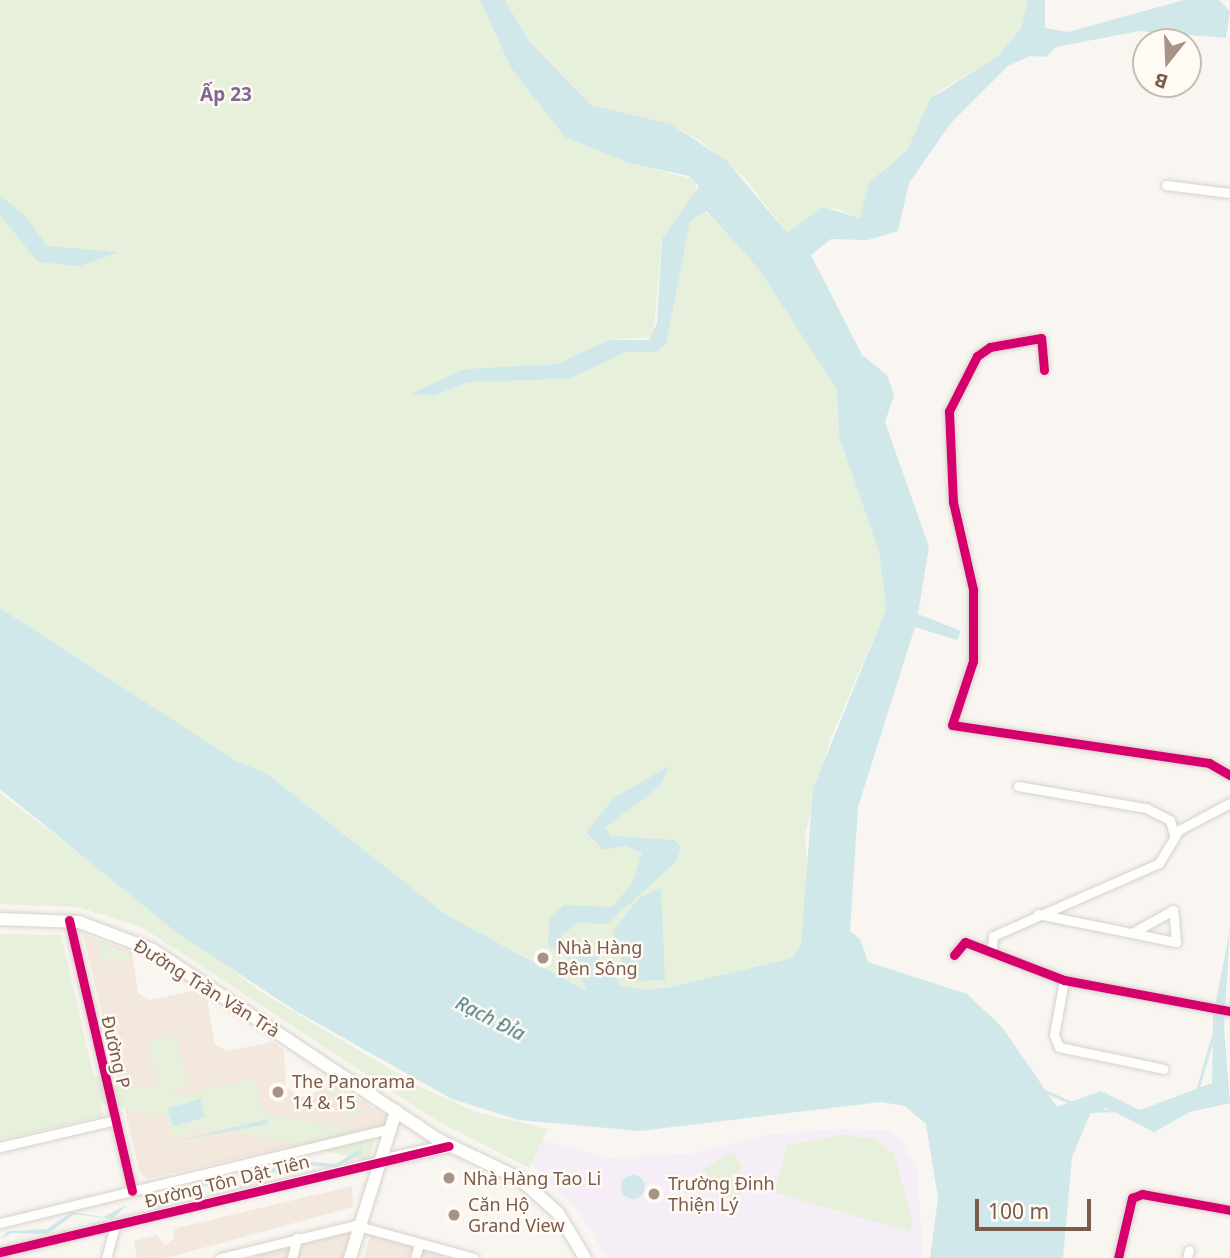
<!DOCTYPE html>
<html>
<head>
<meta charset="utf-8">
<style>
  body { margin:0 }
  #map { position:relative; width:1230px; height:1258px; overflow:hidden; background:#f9f5f0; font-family:"Noto Sans",sans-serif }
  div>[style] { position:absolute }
  .residential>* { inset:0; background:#f2e8de }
  .education>* { inset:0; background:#f6eef6 }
  .green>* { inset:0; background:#e7f0db; transform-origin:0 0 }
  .water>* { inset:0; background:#d0e8ea; transform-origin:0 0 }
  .round { border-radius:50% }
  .stream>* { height:2.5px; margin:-1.25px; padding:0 1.25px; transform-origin:1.25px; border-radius:1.25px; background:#d0e8ea }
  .roads { filter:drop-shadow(0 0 2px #d7d1cb) drop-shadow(0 0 2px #d7d1cb) }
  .street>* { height:9px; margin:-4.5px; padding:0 4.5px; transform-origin:4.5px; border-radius:4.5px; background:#fefefd }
  .secondary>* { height:12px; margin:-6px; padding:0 6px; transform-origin:6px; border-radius:6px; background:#fefefd }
  .cycleway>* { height:9px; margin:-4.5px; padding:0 4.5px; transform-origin:4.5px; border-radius:4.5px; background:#d6006c }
  .dots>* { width:19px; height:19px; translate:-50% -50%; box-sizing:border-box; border:4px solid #fffaf3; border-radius:50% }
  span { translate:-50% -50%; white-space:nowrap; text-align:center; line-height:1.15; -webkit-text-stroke:5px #fffaf3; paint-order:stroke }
  .poi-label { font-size:18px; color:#7a5c4d }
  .left { translate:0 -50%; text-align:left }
  .street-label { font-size:18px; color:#7a5c4d }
  .neighbourhood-label { font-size:19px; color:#846695; font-weight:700 }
  .water-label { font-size:19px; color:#437c86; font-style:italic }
  .north { position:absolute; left:1132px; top:28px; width:70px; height:70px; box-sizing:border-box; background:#fffaf3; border:2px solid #cabbb1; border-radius:50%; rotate:198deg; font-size:19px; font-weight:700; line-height:28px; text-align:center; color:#7a5c4d }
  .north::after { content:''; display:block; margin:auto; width:24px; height:32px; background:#a69286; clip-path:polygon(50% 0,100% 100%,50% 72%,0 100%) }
  .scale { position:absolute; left:975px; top:1199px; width:116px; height:32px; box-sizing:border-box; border:4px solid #7a5c4d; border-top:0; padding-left:9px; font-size:21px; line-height:24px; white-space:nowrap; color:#7a5c4d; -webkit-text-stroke:5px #fffaf3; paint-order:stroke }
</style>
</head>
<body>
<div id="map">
  <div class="residential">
    <div style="clip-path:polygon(83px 934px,132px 952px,138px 993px,149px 1000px,194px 991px,207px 1000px,215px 1044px,226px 1051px,273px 1042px,284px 1050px,286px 1088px,301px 1097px,337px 1084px,388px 1118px,386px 1125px,147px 1179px,140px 1173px)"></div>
    <div style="clip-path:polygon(352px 1186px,353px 1207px,166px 1258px,137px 1258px,134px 1241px,157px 1235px,165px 1246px,174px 1238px,173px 1229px)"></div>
    <div style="clip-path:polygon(351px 1232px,343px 1258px,254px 1258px,255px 1256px)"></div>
    <div style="clip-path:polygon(370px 1235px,448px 1258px,364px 1258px)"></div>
  </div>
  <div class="education">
    <div style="clip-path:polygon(838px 1129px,889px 1130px,898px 1137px,917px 1168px,923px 1258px,608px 1258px,577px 1209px,528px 1162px,542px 1139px,607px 1158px,695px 1153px,764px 1135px)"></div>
  </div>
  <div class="green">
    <div style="clip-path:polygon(0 0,480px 0,511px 68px,565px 137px,629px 163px,697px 180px,693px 203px,662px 239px,653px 337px,609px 340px,556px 364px,464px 369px,410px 394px,433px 396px,469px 382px,569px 379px,626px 352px,657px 352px,666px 344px,679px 256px,690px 221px,701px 211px,722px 220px,760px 269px,837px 390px,839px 436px,879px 552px,886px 609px,830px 740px,805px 834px,809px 900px,801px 944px,792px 958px,667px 988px,588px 991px,445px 914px,266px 773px,238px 762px,0 608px)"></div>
    <div style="clip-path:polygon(505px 0,1028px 0,1029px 2px,1021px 28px,998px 56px,939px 91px,908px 149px,883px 170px,860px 218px,834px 208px,787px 233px,745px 178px,702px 142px,671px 124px,591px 105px,528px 40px)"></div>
    <div style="clip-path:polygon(0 793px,261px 992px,422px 1088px,477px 1112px,548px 1129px,529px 1168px,437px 1121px,143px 928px,78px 907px,0 904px)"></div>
    <div style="clip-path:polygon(0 934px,61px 935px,103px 1116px,0 1140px)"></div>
    <div style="clip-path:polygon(98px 941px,130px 955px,130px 962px,113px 957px,103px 963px)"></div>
    <div style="left:176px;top:1035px;width:53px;height:28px;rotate:77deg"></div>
    <div style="left:254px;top:1078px;width:38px;height:94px;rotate:76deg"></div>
    <div style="clip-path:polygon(337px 1086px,358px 1101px,362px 1114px,346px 1117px,343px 1108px,351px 1105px,330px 1089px)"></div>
    <div style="clip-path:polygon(843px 1135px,874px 1139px,894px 1154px,913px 1222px,910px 1232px,773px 1192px,788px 1145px)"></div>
    <div style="left:375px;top:1136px;width:25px;height:386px;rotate:102deg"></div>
    <div style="clip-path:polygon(734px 1152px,743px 1169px,731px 1176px,741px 1194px,723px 1204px,704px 1168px)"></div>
  </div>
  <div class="water">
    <div style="clip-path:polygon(480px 0,505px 0,528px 40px,591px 105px,671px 124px,727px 161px,787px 233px,822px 207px,860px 218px,869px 183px,908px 149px,930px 99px,998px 56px,1021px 28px,1028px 0,1045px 0,1045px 28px,1068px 32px,1184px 0,1219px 0,1230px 11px,1226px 38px,1139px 31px,1056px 47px,1046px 57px,1030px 56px,1008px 66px,951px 123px,909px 183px,898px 231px,868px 240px,831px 239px,811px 255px,862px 355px,887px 375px,894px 395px,885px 422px,929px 547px,918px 614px,961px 631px,957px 640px,915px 627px,858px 807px,850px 931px,860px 939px,868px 962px,967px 994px,1002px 1027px,1057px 1107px,1101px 1091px,1140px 1110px,1212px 1083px,1213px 1017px,1230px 929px,1224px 1027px,1230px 1103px,1190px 1112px,1154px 1132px,1107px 1108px,1091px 1112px,1072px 1157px,1063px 1258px,930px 1258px,938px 1198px,926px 1124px,905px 1106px,881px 1102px,640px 1131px,519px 1120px,452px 1099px,294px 1010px,176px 932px,0 789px,0 608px,238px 762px,266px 773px,445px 914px,587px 991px,576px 964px,548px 945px,549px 919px,564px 905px,612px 907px,632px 884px,642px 853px,626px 846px,603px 850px,586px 832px,614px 798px,669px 766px,661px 785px,605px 828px,611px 836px,674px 840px,681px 847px,676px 862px,607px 924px,577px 923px,560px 937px,610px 964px,620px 986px,639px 989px,667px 988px,792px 958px,801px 944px,813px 789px,886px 609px,879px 552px,839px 436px,837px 390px,759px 269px,707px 211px,690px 221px,666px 344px,657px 352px,626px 352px,569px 379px,469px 382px,433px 396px,410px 394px,464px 369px,556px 364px,609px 340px,649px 340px,657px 323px,662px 239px,699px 186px,689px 176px,629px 163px,565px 137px,511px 68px)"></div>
    <div style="clip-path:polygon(0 196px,25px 215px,47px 246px,119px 252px,80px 266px,38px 262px,0 215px)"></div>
    <div style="clip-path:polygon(661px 888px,665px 980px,635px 981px,626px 976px,613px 931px,639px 898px)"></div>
    <div style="left:200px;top:1099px;width:19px;height:34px;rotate:74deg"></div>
    <div style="clip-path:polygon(267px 1119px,268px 1124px,172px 1142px)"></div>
    <div style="clip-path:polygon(361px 1148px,362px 1154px,339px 1165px,325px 1167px,294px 1164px,242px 1188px,205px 1186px,171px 1204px,159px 1207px,149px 1204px,168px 1202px,202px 1181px,239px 1187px,287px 1160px,336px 1164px)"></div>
    <div class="round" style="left:621px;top:1175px;width:24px;height:24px"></div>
    <div style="clip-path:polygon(127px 1205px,112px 1219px,74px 1214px,48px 1234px,12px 1233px,0 1239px,8px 1231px,47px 1229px,72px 1212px,103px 1217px)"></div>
  </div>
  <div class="stream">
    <div style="left:1045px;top:1091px;width:35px;rotate:24deg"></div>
    <div style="left:1196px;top:1094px;width:65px;rotate:-73.8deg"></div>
    <div style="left:1089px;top:1111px;width:24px;rotate:-2deg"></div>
  </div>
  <div class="roads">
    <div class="street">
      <div style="left:1166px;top:185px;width:64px;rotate:7.1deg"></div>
      <div style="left:1044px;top:370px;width:32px;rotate:-95deg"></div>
      <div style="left:1041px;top:338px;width:52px;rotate:170deg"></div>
      <div style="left:990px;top:347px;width:16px;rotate:145deg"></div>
      <div style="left:977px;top:356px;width:62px;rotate:117deg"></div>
      <div style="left:949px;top:411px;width:91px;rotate:87.5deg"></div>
      <div style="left:953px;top:502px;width:89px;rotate:77.1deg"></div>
      <div style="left:973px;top:589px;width:72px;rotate:90deg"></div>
      <div style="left:973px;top:661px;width:67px;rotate:108.2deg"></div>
      <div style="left:952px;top:725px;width:260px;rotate:8.4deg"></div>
      <div style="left:1209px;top:763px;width:24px;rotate:30deg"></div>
      <div style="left:1018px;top:786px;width:130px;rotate:9.8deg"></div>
      <div style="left:1146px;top:808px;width:27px;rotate:27deg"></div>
      <div style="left:1170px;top:820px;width:16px;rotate:75deg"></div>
      <div style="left:1038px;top:914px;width:141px;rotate:11.5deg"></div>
      <div style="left:1176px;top:942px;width:32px;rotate:-95deg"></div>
      <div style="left:1173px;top:910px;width:47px;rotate:150.7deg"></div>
      <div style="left:69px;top:920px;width:278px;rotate:76.9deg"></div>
      <div style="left:992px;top:948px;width:12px;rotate:-85deg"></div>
      <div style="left:993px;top:936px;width:181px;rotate:-23.7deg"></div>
      <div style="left:1159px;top:863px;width:39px;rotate:-59deg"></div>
      <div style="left:1179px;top:830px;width:58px;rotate:-27.9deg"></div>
      <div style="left:954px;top:955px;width:17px;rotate:-50deg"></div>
      <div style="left:965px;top:942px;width:106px;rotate:21deg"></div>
      <div style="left:1064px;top:980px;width:169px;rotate:10.6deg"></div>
      <div style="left:1064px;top:980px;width:56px;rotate:100.3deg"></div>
      <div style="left:1054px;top:1035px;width:13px;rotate:67deg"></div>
      <div style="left:1059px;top:1047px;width:107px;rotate:11.8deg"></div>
      <div style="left:0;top:1147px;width:118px;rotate:-13.2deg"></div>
      <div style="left:0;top:1223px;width:401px;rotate:-13.6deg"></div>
      <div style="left:0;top:1252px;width:391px;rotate:-13.5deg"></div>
      <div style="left:106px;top:1258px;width:35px;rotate:-74deg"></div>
      <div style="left:220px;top:1258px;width:139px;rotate:-13.7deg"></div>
      <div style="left:355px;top:1225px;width:123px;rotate:15.5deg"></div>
      <div style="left:292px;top:1258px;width:21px;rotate:-76deg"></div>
      <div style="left:415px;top:1258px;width:15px;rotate:-74deg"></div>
      <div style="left:1118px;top:1258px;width:62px;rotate:-76.9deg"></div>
      <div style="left:1132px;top:1198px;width:11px;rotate:-22deg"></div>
      <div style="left:1142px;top:1194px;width:89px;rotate:10.3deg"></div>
      <div style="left:1187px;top:1258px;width:8px;rotate:-76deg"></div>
    </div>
    <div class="secondary">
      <div style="left:0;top:919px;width:79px;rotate:2.2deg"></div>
      <div style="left:79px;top:922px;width:79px;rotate:20.7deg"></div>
      <div style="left:153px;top:950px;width:343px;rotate:33.6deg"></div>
      <div style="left:439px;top:1140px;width:90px;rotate:25.7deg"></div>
      <div style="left:520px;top:1179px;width:51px;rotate:41.8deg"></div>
      <div style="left:558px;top:1213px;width:52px;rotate:59deg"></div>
      <div style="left:380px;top:1161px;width:71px;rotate:-12.3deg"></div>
      <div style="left:350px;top:1258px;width:154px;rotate:-72.6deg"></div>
    </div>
  </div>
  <div class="cycleway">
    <div style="left:1044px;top:370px;width:32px;rotate:-95deg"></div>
    <div style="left:1041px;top:338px;width:52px;rotate:170deg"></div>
    <div style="left:990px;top:347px;width:16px;rotate:145deg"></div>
    <div style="left:977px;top:356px;width:62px;rotate:117deg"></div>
    <div style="left:949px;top:411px;width:91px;rotate:87.5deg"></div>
    <div style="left:953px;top:502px;width:89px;rotate:77.1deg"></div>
    <div style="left:973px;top:589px;width:72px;rotate:90deg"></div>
    <div style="left:973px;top:661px;width:67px;rotate:108.2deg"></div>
    <div style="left:952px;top:725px;width:260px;rotate:8.4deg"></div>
    <div style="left:1209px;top:763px;width:24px;rotate:30deg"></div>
    <div style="left:69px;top:920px;width:278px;rotate:76.9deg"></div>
    <div style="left:954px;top:955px;width:17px;rotate:-50deg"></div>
    <div style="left:965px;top:942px;width:106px;rotate:21deg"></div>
    <div style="left:1064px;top:980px;width:169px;rotate:10.6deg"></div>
    <div style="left:0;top:1252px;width:461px;rotate:-13.3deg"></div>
    <div style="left:1118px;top:1258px;width:62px;rotate:-76.9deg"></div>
    <div style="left:1132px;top:1198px;width:11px;rotate:-22deg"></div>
    <div style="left:1142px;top:1194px;width:89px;rotate:10.3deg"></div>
  </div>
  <div class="dots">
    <div style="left:543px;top:958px;background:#a69286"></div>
    <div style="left:278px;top:1092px;background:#a69286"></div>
    <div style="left:449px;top:1178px;background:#a69286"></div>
    <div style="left:654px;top:1194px;background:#a69286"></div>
    <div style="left:454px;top:1215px;background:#a69286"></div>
  </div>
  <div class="poi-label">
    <span class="left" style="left:557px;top:958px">Nhà Hàng<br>Bên Sông</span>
    <span class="left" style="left:292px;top:1092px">The Panorama<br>14 &amp; 15</span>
    <span class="left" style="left:463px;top:1178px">Nhà Hàng Tao Li</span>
    <span class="left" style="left:668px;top:1194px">Trường Đinh<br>Thiện Lý</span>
    <span class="left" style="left:468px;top:1215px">Căn Hộ<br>Grand View</span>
  </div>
  <div class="street-label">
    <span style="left:207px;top:988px;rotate:32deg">Đường Trần Văn Trà</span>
    <span style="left:116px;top:1052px;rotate:77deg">Đường P</span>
    <span style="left:227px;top:1181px;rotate:-14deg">Đường Tôn Dật Tiên</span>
  </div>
  <div class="neighbourhood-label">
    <span style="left:226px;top:95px">Ấp 23</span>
  </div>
  <div class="water-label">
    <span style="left:490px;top:1019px;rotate:27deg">Rạch Đỉa</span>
  </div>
  <div class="north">B</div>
  <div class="scale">100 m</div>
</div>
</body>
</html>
